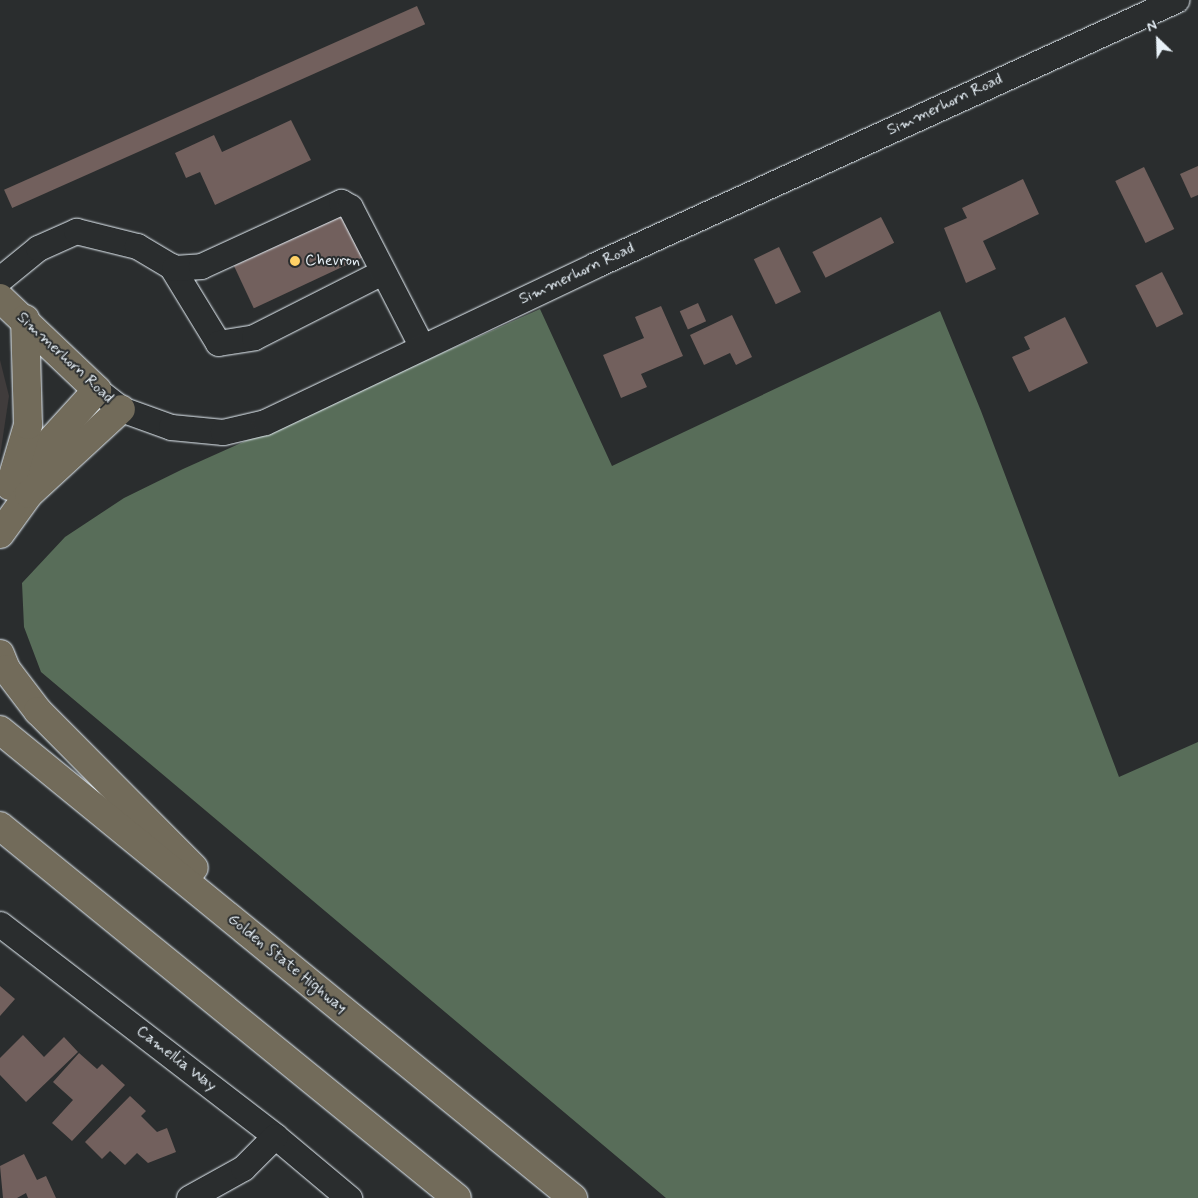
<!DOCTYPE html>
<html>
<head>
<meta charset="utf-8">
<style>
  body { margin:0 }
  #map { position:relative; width:1198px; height:1198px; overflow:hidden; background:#2a2d2e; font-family:Mynerve,sans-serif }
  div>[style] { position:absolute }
  .built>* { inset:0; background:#403c3c }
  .green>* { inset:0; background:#586d59 }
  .building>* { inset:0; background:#72605d; transform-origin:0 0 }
  .roads { filter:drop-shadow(0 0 1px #e8f1f8) drop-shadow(0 0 1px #e8f1f8) }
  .minor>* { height:25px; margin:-12.5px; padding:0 12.5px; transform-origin:12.5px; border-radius:12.5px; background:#2a2d2e }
  .major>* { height:28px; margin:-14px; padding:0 14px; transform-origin:14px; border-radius:14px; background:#726b5a }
  .highway>* { height:28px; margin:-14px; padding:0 14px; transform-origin:14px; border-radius:14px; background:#726b5a }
  .dots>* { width:14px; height:14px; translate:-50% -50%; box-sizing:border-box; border:2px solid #2a2d2e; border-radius:50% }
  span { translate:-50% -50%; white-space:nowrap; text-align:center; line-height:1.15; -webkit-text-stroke:4px #2a2d2e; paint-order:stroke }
  .street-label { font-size:16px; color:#e8f1f8 }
  .poi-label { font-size:16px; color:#e8f1f8 }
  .left { translate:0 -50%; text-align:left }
  .north { position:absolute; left:1133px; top:15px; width:50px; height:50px; -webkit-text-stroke:4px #2a2d2e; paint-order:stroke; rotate:336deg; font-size:14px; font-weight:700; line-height:20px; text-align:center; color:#e8f1f8 }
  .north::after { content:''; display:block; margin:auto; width:18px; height:22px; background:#e8f1f8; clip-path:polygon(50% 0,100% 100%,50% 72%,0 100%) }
</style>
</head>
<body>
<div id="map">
  <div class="built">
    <div style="clip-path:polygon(0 360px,9px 396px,0 456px)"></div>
  </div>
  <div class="green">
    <div style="clip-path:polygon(540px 309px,612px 466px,940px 311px,981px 411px,1119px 777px,1198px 742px,1198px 1198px,666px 1198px,41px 672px,24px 627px,22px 583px,65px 537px,124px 498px,183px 469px)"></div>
  </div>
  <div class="building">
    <div style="left:417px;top:6px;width:20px;height:452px;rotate:66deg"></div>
    <div style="clip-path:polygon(291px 120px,311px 160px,215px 205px,200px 172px,186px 178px,175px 153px,214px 135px,222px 152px)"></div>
    <div style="clip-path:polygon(1198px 166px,1198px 195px,1191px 198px,1180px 174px)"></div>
    <div style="left:1144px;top:167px;width:69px;height:32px;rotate:64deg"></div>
    <div style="clip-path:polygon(1023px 179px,1039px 214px,983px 241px,996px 269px,966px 283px,944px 228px,967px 218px,962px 208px)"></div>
    <div style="left:349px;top:212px;width:47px;height:127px;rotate:65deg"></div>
    <div style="left:881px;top:217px;width:29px;height:77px;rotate:63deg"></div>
    <div style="left:779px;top:247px;width:50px;height:28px;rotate:64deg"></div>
    <div style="left:1162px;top:272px;width:47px;height:30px;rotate:63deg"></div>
    <div style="left:698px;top:303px;width:20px;height:20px;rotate:66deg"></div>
    <div style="clip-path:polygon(661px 306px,683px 356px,641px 374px,647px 387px,621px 398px,603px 355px,644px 338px,635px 317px)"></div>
    <div style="clip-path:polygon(732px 315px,752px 357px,736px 365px,730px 353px,704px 365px,690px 335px)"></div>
    <div style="clip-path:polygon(1065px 317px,1088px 363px,1029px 392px,1012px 357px,1030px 349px,1024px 337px)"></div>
    <div style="clip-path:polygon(0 986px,15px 999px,0 1016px)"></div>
    <div style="clip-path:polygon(23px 1035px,44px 1057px,64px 1037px,78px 1052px,26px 1102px,0 1075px,0 1058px)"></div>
    <div style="clip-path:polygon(79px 1053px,97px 1069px,102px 1064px,125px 1085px,72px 1141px,52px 1123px,73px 1100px,53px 1082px)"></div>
    <div style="clip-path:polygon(130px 1096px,146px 1111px,141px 1116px,157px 1132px,167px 1128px,176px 1152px,148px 1163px,137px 1153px,125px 1165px,110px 1151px,102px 1159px,85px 1142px)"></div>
    <div style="clip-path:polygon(24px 1154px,37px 1180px,46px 1176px,56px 1198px,28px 1198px,26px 1193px,17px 1198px,3px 1198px,0 1166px)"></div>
  </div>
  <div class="roads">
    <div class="minor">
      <div style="left:171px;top:266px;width:90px;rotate:58.6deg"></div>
      <div style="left:218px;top:343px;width:36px;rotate:-9deg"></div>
      <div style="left:254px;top:337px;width:144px;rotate:-26.9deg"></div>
      <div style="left:0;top:279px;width:49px;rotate:-39.2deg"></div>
      <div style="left:38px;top:248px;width:42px;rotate:-24.1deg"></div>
      <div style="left:76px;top:231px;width:63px;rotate:13.8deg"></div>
      <div style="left:137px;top:246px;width:43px;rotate:30.7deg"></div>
      <div style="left:174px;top:268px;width:27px;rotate:-4deg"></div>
      <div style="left:201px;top:266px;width:154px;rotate:-24.6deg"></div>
      <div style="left:341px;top:202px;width:10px;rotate:29deg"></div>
      <div style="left:350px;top:207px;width:157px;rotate:62.8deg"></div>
      <div style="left:97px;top:390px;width:31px;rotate:38deg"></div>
      <div style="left:121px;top:409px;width:53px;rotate:19.8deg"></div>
      <div style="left:171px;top:427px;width:52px;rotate:5.5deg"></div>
      <div style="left:223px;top:432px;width:43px;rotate:-13.4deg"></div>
      <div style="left:265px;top:422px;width:365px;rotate:-25.4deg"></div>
      <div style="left:595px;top:265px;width:639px;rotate:-24.52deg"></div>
      <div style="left:0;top:924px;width:347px;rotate:37.6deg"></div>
      <div style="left:275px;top:1136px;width:97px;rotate:40deg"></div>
      <div style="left:189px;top:1198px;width:62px;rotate:-29.1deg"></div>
      <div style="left:243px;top:1168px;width:45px;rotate:-45deg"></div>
    </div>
    <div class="major">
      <div style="left:0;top:298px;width:134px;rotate:43.5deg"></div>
    </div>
    <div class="highway">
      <div style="left:17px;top:478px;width:119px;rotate:-47.7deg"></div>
      <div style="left:10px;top:486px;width:64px;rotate:-73.6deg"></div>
      <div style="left:28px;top:425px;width:106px;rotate:-91.6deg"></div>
      <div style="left:0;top:534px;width:49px;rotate:-54.1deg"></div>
      <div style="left:29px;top:494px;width:125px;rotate:-42.7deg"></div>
      <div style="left:0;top:654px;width:16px;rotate:68deg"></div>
      <div style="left:6px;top:669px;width:53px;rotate:52.7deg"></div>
      <div style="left:38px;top:711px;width:221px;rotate:45.2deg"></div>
      <div style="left:0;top:730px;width:740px;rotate:39.24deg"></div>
      <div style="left:0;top:826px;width:589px;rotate:39.15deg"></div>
    </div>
  </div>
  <div class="dots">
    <div style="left:295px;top:261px;background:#ffd166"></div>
  </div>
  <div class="street-label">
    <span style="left:945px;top:105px;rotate:-25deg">Simmerhorn Road</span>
    <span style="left:577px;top:274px;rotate:-25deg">Simmerhorn Road</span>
    <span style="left:65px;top:358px;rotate:43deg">Simmerhorn Road</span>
    <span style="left:287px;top:964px;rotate:39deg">Golden State Highway</span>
    <span style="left:176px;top:1059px;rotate:38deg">Camellia Way</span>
  </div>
  <div class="poi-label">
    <span class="left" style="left:305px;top:261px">Chevron</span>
  </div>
  <div class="north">N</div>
</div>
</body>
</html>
